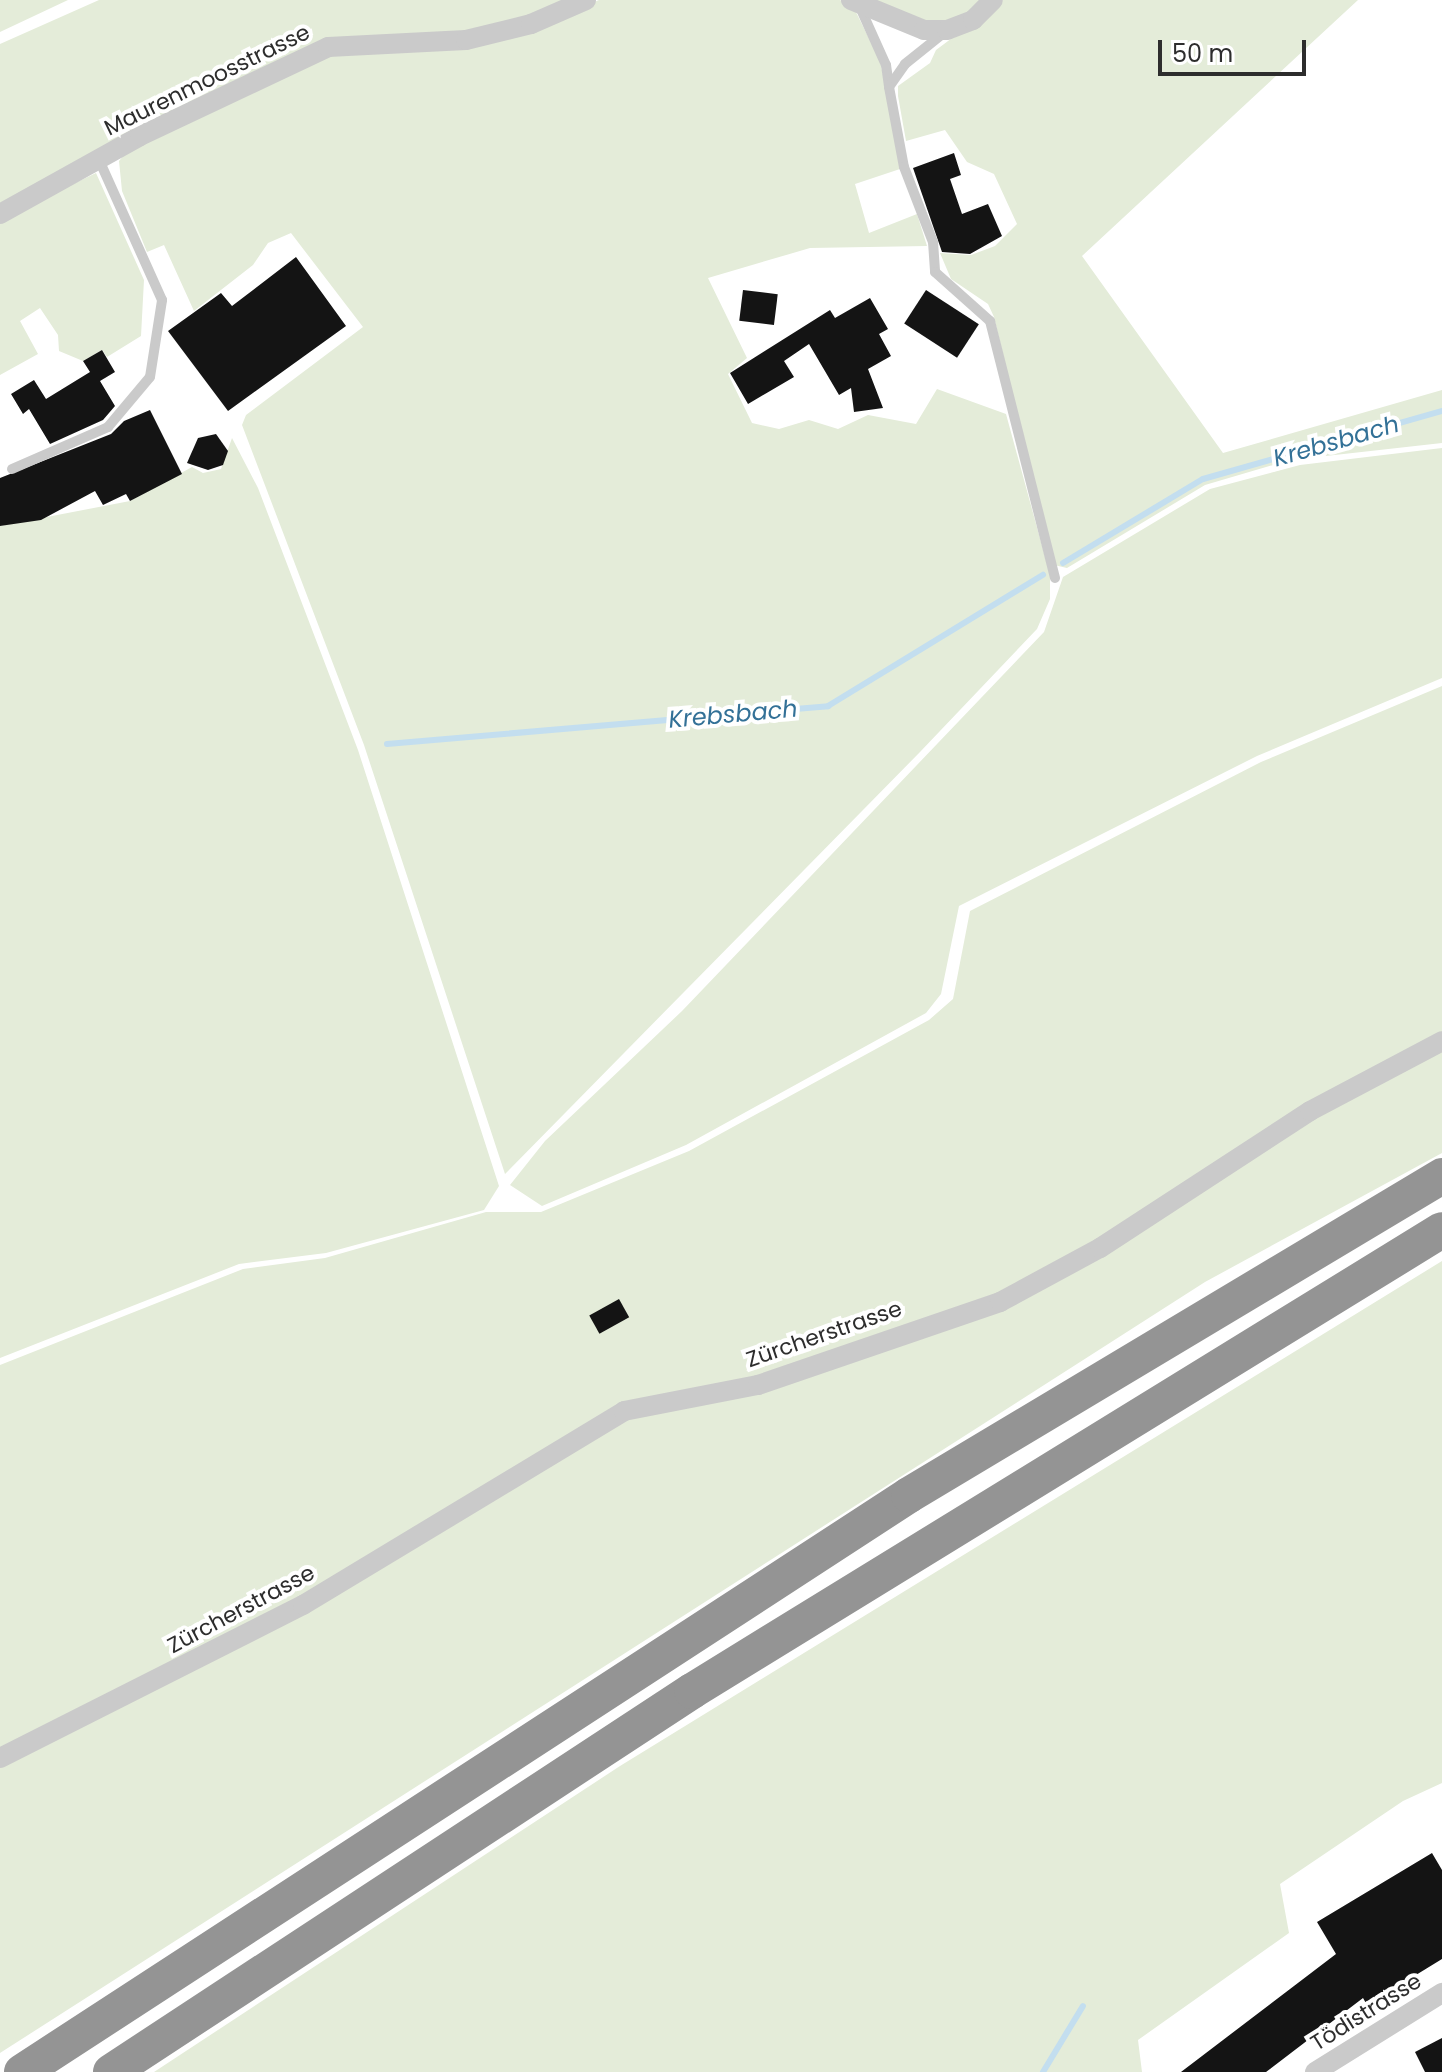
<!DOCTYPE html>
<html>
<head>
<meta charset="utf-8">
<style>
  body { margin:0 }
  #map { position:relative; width:1442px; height:2072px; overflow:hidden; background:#fff; font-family:Poppins,sans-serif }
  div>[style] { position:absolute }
  .green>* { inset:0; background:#e4ecd9 }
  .stream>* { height:6px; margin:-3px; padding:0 3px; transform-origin:3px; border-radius:3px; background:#c3deef }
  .building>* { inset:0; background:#141414; transform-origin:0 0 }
  .service>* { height:10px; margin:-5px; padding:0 5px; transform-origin:5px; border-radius:5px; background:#cacaca }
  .minor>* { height:20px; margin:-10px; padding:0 10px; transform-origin:10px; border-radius:10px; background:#cacaca }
  .motorway>* { height:36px; margin:-18px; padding:0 18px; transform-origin:18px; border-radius:18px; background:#949494 }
  span { translate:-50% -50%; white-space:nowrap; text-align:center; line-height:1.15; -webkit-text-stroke:8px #fff; paint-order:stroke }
  .street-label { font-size:22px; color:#2d2d2d }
  .water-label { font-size:24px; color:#337197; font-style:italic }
  .scale { position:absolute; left:1158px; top:40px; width:148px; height:36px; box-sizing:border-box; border:4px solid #2d2d2d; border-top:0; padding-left:10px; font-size:24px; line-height:28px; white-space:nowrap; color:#2d2d2d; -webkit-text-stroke:6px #fff; paint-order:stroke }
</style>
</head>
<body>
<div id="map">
  <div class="green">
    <div style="clip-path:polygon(0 0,68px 0,0 32px)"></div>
    <div style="clip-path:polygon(99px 0,577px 0,465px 36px,369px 36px,0 208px,0 44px)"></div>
    <div style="clip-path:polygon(599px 0,840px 0,854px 8px,880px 61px,903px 168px,855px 184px,869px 233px,917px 214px,927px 246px,810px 248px,708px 278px,747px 358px,728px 374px,752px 423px,779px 429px,809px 420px,838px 429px,868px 415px,916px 424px,937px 389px,1006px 414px,1050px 575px,1050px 599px,1037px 629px,920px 752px,505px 1174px,364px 745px,242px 425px,246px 415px,363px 327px,291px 233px,268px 243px,253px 265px,194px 311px,164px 245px,147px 252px,122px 191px,119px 161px,129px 149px,342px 49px,535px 27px)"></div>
    <div style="clip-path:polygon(865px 0,989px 0,955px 21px,930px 23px)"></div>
    <div style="clip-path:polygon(1003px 0,1358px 0,1082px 256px,1223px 453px,1442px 390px,1442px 443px,1290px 460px,1205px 485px,1067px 568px,1054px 565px,994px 317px,988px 304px,951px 279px,940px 253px,971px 255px,995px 246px,1017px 224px,994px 174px,967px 162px,945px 130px,906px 141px,898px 96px,898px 86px,930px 63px,936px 50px)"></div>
    <div style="clip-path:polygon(96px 173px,144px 280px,141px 336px,107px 357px,102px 350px,83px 361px,59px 351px,58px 335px,40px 308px,20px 321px,38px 354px,0 375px,0 219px)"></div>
    <div style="clip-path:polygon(232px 438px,258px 488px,358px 750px,499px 1186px,484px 1210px,326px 1253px,239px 1264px,0 1358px,0 526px,130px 501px,192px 467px,203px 473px,221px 469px)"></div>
    <div style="clip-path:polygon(1442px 448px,1442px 678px,1257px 756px,959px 906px,941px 994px,926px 1013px,686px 1145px,542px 1206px,510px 1185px,545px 1141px,682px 1011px,1044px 632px,1063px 577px,1210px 489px,1300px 465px)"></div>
    <div style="clip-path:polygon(1442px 686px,1442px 1153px,1205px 1282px,0 2053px,0 1365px,243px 1269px,325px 1258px,486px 1212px,541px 1212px,689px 1151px,929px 1020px,953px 999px,970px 911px,1261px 762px)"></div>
    <div style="clip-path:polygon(1442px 1261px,1442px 1783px,1403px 1801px,1280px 1884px,1289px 1933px,1138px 2040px,1142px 2072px,154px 2072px,620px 1766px)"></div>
  </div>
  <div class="stream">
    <div style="left:1063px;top:563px;width:163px;rotate:-31deg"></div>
    <div style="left:1203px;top:479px;width:248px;rotate:-15.9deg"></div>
    <div style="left:387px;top:744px;width:443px;rotate:-4.9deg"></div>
    <div style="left:828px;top:706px;width:252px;rotate:-31.4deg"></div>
    <div style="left:1043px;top:2072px;width:77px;rotate:-58.8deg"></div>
  </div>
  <div class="building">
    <div style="clip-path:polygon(954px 153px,961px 175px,950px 179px,962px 214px,988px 204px,1002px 236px,970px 254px,942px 252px,913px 168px)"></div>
    <div style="clip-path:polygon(296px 257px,346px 326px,228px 411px,168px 331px,221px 293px,232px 306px)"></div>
    <div style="left:743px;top:290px;width:35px;height:31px;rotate:7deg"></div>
    <div style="left:926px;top:290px;width:63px;height:40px;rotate:33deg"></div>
    <div style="clip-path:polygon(870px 298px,888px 329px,879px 334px,891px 356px,868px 369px,883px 408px,854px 412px,851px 388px,839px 395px,809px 344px,784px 361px,794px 377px,748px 404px,730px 373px,830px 310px,835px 318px)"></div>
    <div style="clip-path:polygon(102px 350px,115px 372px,100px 381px,115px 406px,103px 420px,50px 444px,29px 409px,23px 414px,11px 394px,34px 380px,46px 399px,90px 372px,83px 361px)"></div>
    <div style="clip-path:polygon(150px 410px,182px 474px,130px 501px,126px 494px,103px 505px,95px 491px,41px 520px,0 526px,0 478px,111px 434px,124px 421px)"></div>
    <div style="clip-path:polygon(216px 434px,228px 451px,223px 465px,208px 470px,187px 463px,198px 438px)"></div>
    <div style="left:619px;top:1299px;width:21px;height:34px;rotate:61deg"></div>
    <div style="clip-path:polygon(1432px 1853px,1442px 1870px,1442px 1959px,1367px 2005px,1363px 1998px,1266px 2072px,1181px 2072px,1336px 1954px,1317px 1922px)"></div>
    <div style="clip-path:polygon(1442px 2038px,1442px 2072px,1425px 2072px,1415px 2052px)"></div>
  </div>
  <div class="service">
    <div style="left:859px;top:5px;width:66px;rotate:65.8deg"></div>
    <div style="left:886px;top:65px;width:22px;rotate:82deg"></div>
    <div style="left:889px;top:87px;width:28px;rotate:-55deg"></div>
    <div style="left:905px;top:64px;width:51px;rotate:-38.7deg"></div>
    <div style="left:889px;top:87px;width:81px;rotate:79.4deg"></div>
    <div style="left:904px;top:167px;width:80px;rotate:68.9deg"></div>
    <div style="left:933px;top:242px;width:30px;rotate:86deg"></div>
    <div style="left:935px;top:272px;width:74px;rotate:41.7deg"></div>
    <div style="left:990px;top:321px;width:265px;rotate:75.8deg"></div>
    <div style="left:12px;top:469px;width:105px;rotate:-23.6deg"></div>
    <div style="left:108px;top:427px;width:65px;rotate:-50deg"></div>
    <div style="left:150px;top:377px;width:78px;rotate:-81.1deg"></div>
    <div style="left:162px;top:300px;width:154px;rotate:-114.2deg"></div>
  </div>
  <div class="minor">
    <div style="left:851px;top:0;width:79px;rotate:22.3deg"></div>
    <div style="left:924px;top:30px;width:23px"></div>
    <div style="left:947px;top:30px;width:28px;rotate:-21deg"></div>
    <div style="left:973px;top:20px;width:28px;rotate:-45deg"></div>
    <div style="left:0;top:214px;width:160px;rotate:-29.1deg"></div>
    <div style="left:140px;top:136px;width:208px;rotate:-25.3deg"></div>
    <div style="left:328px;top:47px;width:138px;rotate:-2.9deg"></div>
    <div style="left:466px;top:40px;width:67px;rotate:-13.8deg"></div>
    <div style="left:531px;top:24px;width:60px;rotate:-23.6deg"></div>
    <div style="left:0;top:1758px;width:339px;rotate:-26.8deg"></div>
    <div style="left:303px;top:1605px;width:375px;rotate:-31.1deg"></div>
    <div style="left:624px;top:1411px;width:136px;rotate:-11deg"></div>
    <div style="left:758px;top:1385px;width:256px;rotate:-18.9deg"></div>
    <div style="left:1000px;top:1302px;width:114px;rotate:-28.4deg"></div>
    <div style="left:1100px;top:1248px;width:251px;rotate:-33.1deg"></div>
    <div style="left:1310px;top:1111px;width:149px;rotate:-27.9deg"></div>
    <div style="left:1315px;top:2072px;width:150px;rotate:-31.9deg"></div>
  </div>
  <div class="motorway">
    <div style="left:22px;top:2072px;width:1058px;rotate:-33.04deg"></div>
    <div style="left:909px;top:1495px;width:621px;rotate:-30.9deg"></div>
    <div style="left:111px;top:2072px;width:695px;rotate:-33.26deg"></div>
    <div style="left:692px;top:1691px;width:880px;rotate:-31.58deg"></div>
  </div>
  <div class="street-label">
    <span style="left:207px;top:80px;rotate:-26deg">Maurenmoosstrasse</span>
    <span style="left:824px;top:1334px;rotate:-19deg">Zürcherstrasse</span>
    <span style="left:241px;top:1609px;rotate:-28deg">Zürcherstrasse</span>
    <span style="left:1366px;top:2012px;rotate:-32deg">Tödistrasse</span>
  </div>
  <div class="water-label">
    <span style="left:1336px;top:441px;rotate:-16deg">Krebsbach</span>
    <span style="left:733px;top:714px;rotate:-5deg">Krebsbach</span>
  </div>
  <div class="scale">50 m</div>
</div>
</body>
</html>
